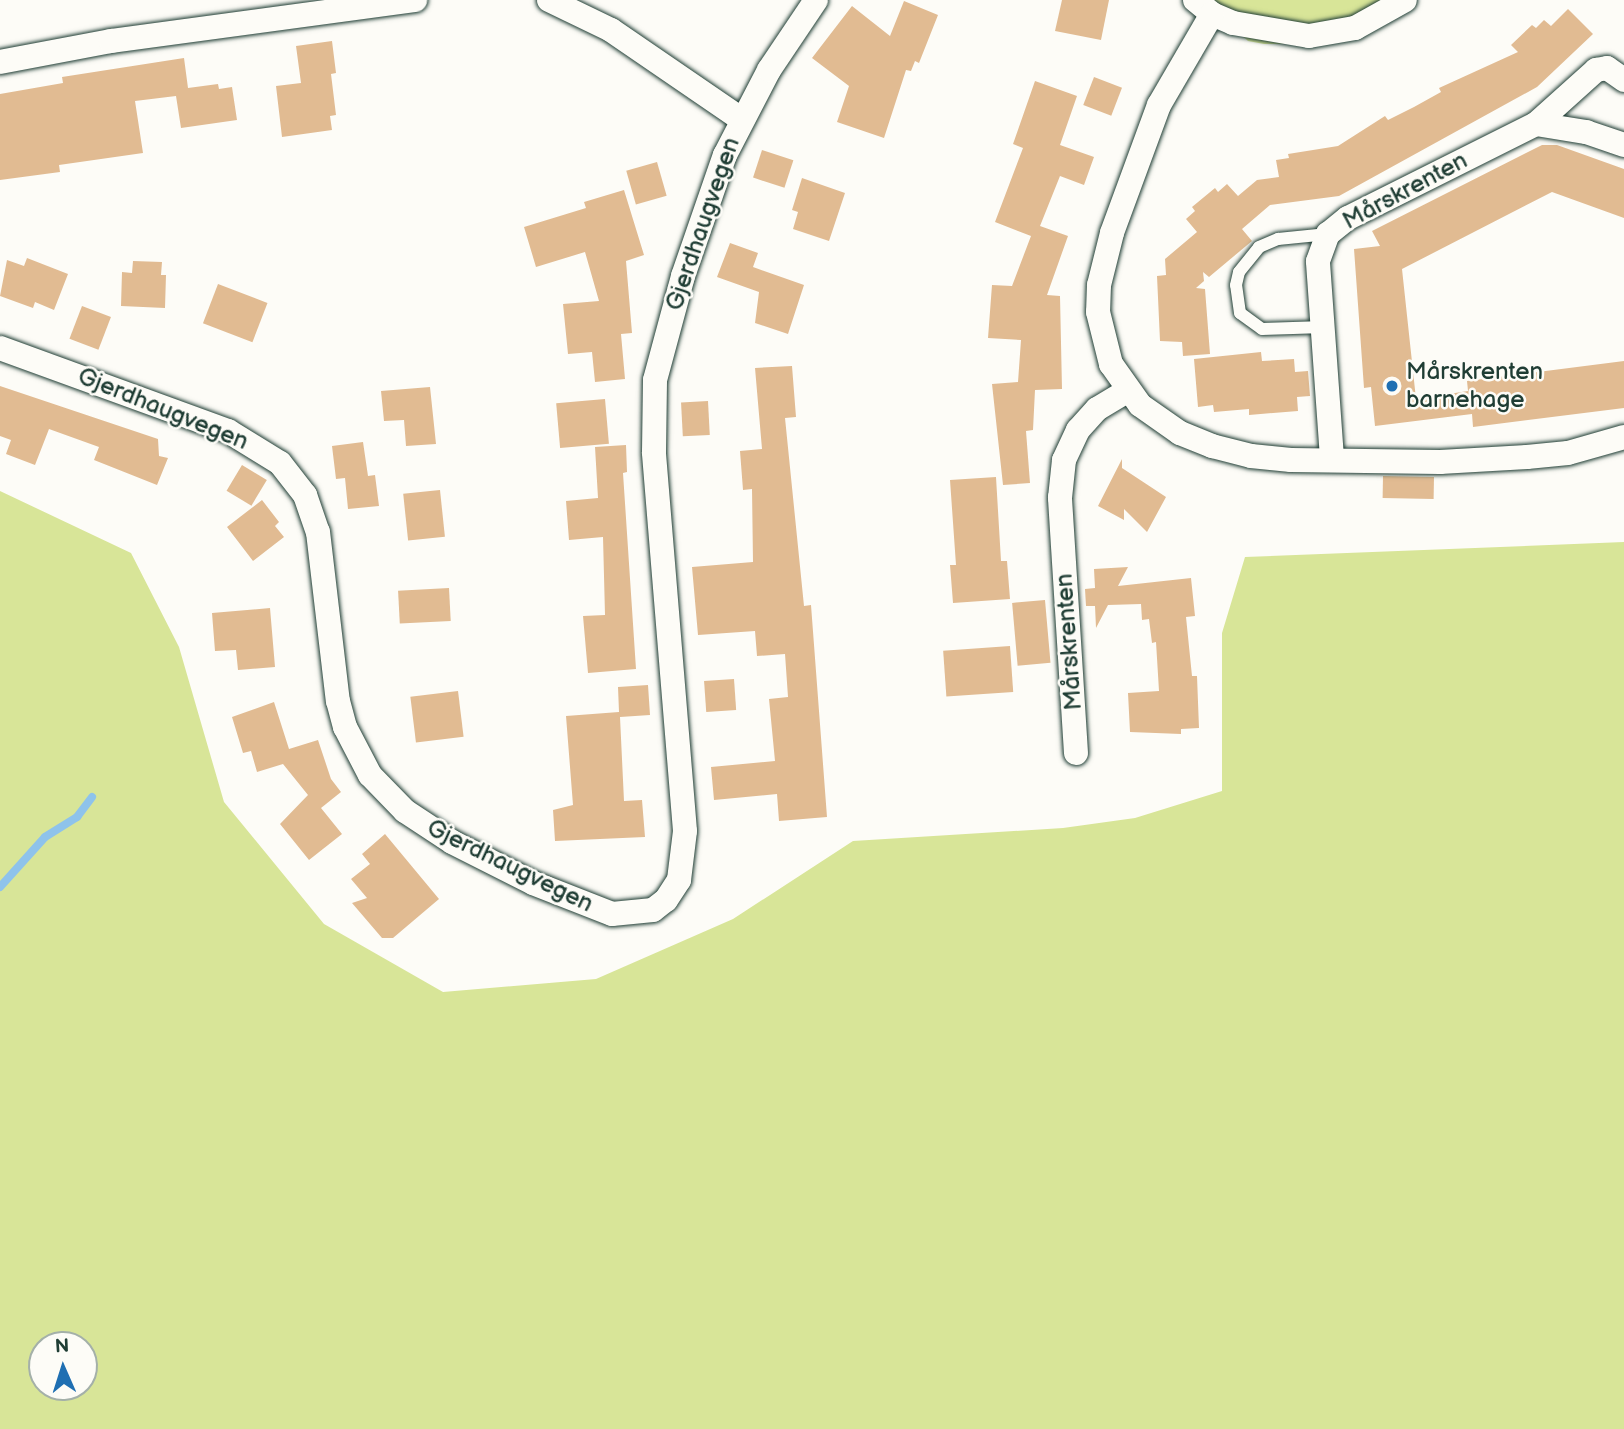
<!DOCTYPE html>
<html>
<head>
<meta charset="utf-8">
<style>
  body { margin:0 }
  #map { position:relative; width:1624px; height:1429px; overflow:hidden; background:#fdfcf7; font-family:"Balsamiq Sans",sans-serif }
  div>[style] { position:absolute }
  .green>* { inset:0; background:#d8e598 }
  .stream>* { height:8px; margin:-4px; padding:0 4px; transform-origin:4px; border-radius:4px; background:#8ec3eb }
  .building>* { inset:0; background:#e1bb92; transform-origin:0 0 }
  .roads { filter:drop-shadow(0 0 2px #1f3d34) drop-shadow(0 0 2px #1f3d34) }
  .service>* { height:12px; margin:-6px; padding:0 6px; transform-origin:6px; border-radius:6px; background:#fdfcf7 }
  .minor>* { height:24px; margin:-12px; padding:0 12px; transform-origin:12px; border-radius:12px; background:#fdfcf7 }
  .dots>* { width:19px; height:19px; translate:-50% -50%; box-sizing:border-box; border:4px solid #fdfcf7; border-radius:50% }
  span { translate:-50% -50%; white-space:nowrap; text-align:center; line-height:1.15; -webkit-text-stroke:5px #fdfcf7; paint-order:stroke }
  .street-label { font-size:24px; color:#1f3d34 }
  .poi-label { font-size:24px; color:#1f3d34 }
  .left { translate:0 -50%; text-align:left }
  .north { position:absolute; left:28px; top:1331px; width:70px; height:70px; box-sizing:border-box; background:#fdfcf7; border:2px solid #a4b0a9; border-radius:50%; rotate:357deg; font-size:19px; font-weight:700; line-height:28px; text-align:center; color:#1f3d34 }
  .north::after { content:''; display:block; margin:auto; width:24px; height:32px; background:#1f6fb2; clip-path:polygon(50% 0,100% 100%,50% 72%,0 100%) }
</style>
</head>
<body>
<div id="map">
  <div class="green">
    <div style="clip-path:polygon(1204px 0,1407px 0,1317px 44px,1264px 44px,1248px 41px)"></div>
    <div style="clip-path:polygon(evenodd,0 491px,131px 553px,179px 647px,224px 802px,324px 924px,443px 992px,596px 979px,733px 919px,853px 841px,1063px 828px,1135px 818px,1222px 791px,1222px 633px,1245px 557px,1624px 542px,1624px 1429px,0 1429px,0 491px,84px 1345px,84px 1387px,42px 1387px,42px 1345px,84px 1345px)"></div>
  </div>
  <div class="stream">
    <div style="left:0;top:887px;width:67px;rotate:-48deg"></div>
    <div style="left:45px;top:837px;width:38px;rotate:-32deg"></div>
    <div style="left:77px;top:817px;width:25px;rotate:-53deg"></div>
  </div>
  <div class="building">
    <div style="clip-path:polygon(1062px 0,1109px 0,1101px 40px,1055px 31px)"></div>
    <div style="clip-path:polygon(904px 1px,938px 15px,919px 63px,915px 61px,911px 71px,906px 70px,884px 138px,837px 122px,849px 86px,812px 58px,852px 6px,890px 36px)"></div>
    <div style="clip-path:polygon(1568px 9px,1593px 34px,1537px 87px,1339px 196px,1270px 205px,1242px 229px,1252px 241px,1209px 277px,1203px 272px,1204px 281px,1196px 288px,1205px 289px,1210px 354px,1183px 356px,1182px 342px,1160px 341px,1157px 276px,1166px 275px,1165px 259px,1197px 232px,1186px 219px,1195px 211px,1192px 207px,1215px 188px,1218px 192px,1227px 184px,1238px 196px,1257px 180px,1279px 177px,1276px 160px,1289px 158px,1288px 154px,1338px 146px,1385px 116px,1388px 120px,1414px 107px,1441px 92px,1439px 88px,1518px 52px,1511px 45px,1532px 25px,1536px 28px,1544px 20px,1551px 26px)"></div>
    <div style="clip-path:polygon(332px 41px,336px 73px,331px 74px,336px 115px,330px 116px,332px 130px,282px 137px,276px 86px,301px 83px,296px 46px)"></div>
    <div style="clip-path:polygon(184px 58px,188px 88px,218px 84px,219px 89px,232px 87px,237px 120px,181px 128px,176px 96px,135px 101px,143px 153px,59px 165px,60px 172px,0 180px,0 94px,63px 83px,62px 77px)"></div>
    <div style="left:1094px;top:77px;width:30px;height:30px;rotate:21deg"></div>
    <div style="clip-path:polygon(1035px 81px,1077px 96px,1060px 145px,1094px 157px,1084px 185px,1060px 176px,1040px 226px,1068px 236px,1047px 295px,1060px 296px,1062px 389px,1035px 390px,1033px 430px,1026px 431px,1030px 483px,1003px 485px,992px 384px,1018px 382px,1021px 340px,988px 338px,992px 285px,1012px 286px,1031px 236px,995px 222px,1023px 148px,1013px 144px)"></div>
    <div style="clip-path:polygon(1542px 145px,1557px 145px,1624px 169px,1624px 218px,1552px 192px,1402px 269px,1416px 399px,1468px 391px,1467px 381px,1624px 361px,1624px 408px,1473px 427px,1472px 414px,1375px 426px,1371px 387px,1364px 388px,1354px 249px,1380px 246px,1372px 231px)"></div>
    <div style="left:762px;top:150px;width:33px;height:29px;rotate:18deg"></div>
    <div style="left:657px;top:162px;width:35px;height:32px;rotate:74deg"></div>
    <div style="clip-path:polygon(802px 178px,845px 193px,829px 241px,793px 229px,798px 212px,792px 210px)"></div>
    <div style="clip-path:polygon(624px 190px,644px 255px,626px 261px,632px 333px,621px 334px,625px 379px,595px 382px,592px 352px,568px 354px,563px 304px,599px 301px,585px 252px,536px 267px,524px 227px,586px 208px,584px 202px)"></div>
    <div style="clip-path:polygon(730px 243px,758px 253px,753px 267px,804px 285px,788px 334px,755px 323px,759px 292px,717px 277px)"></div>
    <div style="clip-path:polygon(27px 258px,68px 274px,54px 310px,35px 302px,33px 308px,0 296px,7px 260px,24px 266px)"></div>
    <div style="clip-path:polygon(133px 261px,162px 262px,161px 275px,166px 275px,165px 308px,121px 306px,122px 272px,132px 273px)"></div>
    <div style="left:218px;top:284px;width:53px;height:42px;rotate:21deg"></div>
    <div style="left:82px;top:306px;width:31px;height:35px;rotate:21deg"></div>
    <div style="clip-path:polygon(1261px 352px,1262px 361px,1294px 359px,1295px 372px,1308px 371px,1310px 396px,1297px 397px,1298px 411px,1249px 415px,1249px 409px,1214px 412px,1213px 405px,1198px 407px,1194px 359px)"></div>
    <div style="clip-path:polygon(792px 366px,796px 417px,785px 418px,804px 606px,811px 605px,827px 817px,779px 821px,777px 794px,714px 800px,711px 767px,775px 761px,769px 699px,788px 697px,785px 654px,757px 656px,755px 631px,698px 635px,692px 567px,753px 562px,752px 489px,743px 490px,740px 451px,762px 449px,755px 368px)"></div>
    <div style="clip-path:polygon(0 386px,158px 439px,159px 456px,168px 458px,157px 485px,94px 460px,99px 447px,49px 429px,35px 465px,6px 454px,11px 440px,0 436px)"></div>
    <div style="clip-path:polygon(430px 387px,436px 444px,406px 446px,404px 420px,384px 421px,381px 391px)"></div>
    <div style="left:605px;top:399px;width:45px;height:49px;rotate:85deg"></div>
    <div style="left:708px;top:401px;width:34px;height:27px;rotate:87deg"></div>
    <div style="clip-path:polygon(363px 442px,368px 476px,375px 475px,379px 506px,348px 509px,345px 478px,336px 479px,332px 446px)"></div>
    <div style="clip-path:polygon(626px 445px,627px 472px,623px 473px,636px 669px,588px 673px,583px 616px,605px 615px,603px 537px,569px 540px,566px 501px,598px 498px,595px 447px)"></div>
    <div style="clip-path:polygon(1122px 459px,1122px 468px,1166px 497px,1147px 532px,1124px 509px,1124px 520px,1098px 506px)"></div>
    <div style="left:242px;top:465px;width:29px;height:30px;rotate:31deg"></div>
    <div style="left:1383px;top:476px;width:51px;height:22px;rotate:1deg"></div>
    <div style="clip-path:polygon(996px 477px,1001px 561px,1007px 561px,1010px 599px,953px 603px,950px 565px,956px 565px,950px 480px)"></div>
    <div style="left:440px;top:490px;width:47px;height:37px;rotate:84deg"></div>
    <div style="clip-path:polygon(262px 500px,279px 522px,275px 526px,284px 537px,253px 561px,227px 527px)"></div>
    <div style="clip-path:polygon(1128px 567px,1118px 586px,1191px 578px,1195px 616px,1186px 617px,1192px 676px,1197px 676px,1199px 728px,1181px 729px,1181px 734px,1130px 732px,1128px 693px,1159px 691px,1156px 642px,1152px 643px,1149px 619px,1142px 620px,1141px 604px,1108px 605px,1096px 628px,1095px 606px,1086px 606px,1085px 589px,1095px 588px,1094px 569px)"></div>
    <div style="left:449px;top:588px;width:33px;height:51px;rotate:87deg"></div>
    <div style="left:1045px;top:600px;width:63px;height:33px;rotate:85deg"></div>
    <div style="clip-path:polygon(270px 608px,275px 667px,238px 670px,236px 650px,215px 651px,212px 613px)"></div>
    <div style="left:1010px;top:646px;width:46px;height:67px;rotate:86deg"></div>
    <div style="left:734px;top:679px;width:31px;height:30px;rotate:86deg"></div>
    <div style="clip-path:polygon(648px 685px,650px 715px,620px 717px,624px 801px,642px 800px,645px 837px,555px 841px,553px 810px,573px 805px,566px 716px,619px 712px,618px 687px)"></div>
    <div style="left:458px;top:691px;width:46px;height:48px;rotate:83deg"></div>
    <div style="clip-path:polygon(274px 702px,289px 749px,318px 740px,331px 779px,341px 792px,321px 808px,342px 834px,309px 860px,280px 824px,308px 795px,283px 764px,257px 772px,251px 751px,243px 753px,232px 717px)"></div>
    <div style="clip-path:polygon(385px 834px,439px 899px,393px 938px,382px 938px,352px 903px,367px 898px,351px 879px,370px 864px,362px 854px)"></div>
  </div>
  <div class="roads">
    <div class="service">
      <div style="left:1324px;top:327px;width:62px;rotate:178.2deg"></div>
      <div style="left:1262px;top:329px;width:27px;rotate:-144deg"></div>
      <div style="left:1240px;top:313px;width:28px;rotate:-98deg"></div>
      <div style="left:1236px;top:285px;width:13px;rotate:-77deg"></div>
      <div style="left:1239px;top:272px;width:32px;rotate:-51deg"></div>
      <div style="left:1259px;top:247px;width:21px;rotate:-23deg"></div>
      <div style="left:1278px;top:239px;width:50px;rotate:-5.7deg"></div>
    </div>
    <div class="minor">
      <div style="left:549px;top:0;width:69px;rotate:25.8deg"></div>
      <div style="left:611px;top:30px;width:158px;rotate:34.4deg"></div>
      <div style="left:1195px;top:0;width:22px;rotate:39deg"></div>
      <div style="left:1212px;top:14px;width:23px;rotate:23deg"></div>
      <div style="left:1233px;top:23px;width:77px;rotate:9.7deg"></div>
      <div style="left:1309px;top:36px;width:47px;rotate:-9.9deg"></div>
      <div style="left:1355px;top:28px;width:57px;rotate:-29.2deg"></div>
      <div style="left:1212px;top:14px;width:105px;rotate:120.2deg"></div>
      <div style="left:1159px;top:105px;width:136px;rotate:110.2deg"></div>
      <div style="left:1112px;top:233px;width:54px;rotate:104deg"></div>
      <div style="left:1099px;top:285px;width:27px;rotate:92deg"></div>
      <div style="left:1098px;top:312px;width:54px;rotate:76deg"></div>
      <div style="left:1111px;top:364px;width:50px;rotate:54.7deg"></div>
      <div style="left:1140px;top:405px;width:49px;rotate:35deg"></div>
      <div style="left:1180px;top:433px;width:35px;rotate:22deg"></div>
      <div style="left:1212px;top:446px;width:40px;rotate:14.4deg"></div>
      <div style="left:1251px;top:456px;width:40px;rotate:5.7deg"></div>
      <div style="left:1291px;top:460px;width:149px;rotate:0.8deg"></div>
      <div style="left:1440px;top:462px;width:87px;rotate:-3.3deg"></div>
      <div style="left:1527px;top:457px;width:41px;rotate:-5.6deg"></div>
      <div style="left:1568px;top:453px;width:58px;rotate:-15.9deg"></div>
      <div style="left:0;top:62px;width:113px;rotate:-10.7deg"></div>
      <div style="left:111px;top:41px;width:307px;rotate:-7.7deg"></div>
      <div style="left:1536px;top:124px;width:81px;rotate:-42deg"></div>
      <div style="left:1596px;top:70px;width:11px;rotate:-10deg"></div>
      <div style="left:1607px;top:68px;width:21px;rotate:35deg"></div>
      <div style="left:0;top:348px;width:243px;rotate:20deg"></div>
      <div style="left:228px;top:431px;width:61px;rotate:31.6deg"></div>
      <div style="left:280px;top:463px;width:41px;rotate:52deg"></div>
      <div style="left:305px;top:495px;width:39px;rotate:71deg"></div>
      <div style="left:318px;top:532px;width:170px;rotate:83.3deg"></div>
      <div style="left:338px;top:701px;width:27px;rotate:75deg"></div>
      <div style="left:345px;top:727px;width:54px;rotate:62.5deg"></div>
      <div style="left:370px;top:775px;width:50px;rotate:45.8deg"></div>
      <div style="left:405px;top:811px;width:56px;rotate:33.4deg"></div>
      <div style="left:452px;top:842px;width:91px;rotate:26.8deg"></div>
      <div style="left:533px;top:883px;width:85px;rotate:21.4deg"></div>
      <div style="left:612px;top:914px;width:41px;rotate:-5.6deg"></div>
      <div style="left:653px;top:910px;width:16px;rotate:-38deg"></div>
      <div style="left:666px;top:900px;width:24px;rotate:-57deg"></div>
      <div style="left:679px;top:880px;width:49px;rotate:-83deg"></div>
      <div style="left:685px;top:831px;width:380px;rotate:-94.7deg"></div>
      <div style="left:654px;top:452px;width:72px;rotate:-89.2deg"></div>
      <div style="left:655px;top:380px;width:108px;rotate:-74.9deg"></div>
      <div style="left:683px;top:276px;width:128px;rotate:-70.9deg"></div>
      <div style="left:725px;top:155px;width:96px;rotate:-62.6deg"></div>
      <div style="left:769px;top:70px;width:84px;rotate:-56.1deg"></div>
      <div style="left:1332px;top:458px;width:197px;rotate:-94.1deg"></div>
      <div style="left:1318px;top:261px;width:29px;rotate:-70deg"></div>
      <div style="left:1328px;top:234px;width:26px;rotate:-39deg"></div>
      <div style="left:1348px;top:218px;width:210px;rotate:-26.6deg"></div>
      <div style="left:1536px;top:124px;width:51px;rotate:9.1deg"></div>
      <div style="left:1586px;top:132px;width:40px;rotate:18.9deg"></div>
      <div style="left:1076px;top:753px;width:256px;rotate:-93.6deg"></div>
      <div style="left:1060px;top:498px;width:38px;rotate:-84deg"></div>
      <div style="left:1064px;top:460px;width:33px;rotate:-65deg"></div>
      <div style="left:1078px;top:430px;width:28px;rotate:-48deg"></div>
      <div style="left:1097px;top:409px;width:35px;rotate:-31deg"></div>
    </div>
  </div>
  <div class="dots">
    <div style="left:1392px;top:386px;background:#1f6fb2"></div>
  </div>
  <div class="street-label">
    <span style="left:1405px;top:191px;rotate:-28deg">Mårskrenten</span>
    <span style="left:703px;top:224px;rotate:-71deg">Gjerdhaugvegen</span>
    <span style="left:163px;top:409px;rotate:22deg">Gjerdhaugvegen</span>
    <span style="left:1069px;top:642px;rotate:-94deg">Mårskrenten</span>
    <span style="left:510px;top:866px;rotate:26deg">Gjerdhaugvegen</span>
  </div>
  <div class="poi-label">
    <span class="left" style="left:1406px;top:386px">Mårskrenten<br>barnehage</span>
  </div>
  <div class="north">N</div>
</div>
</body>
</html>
